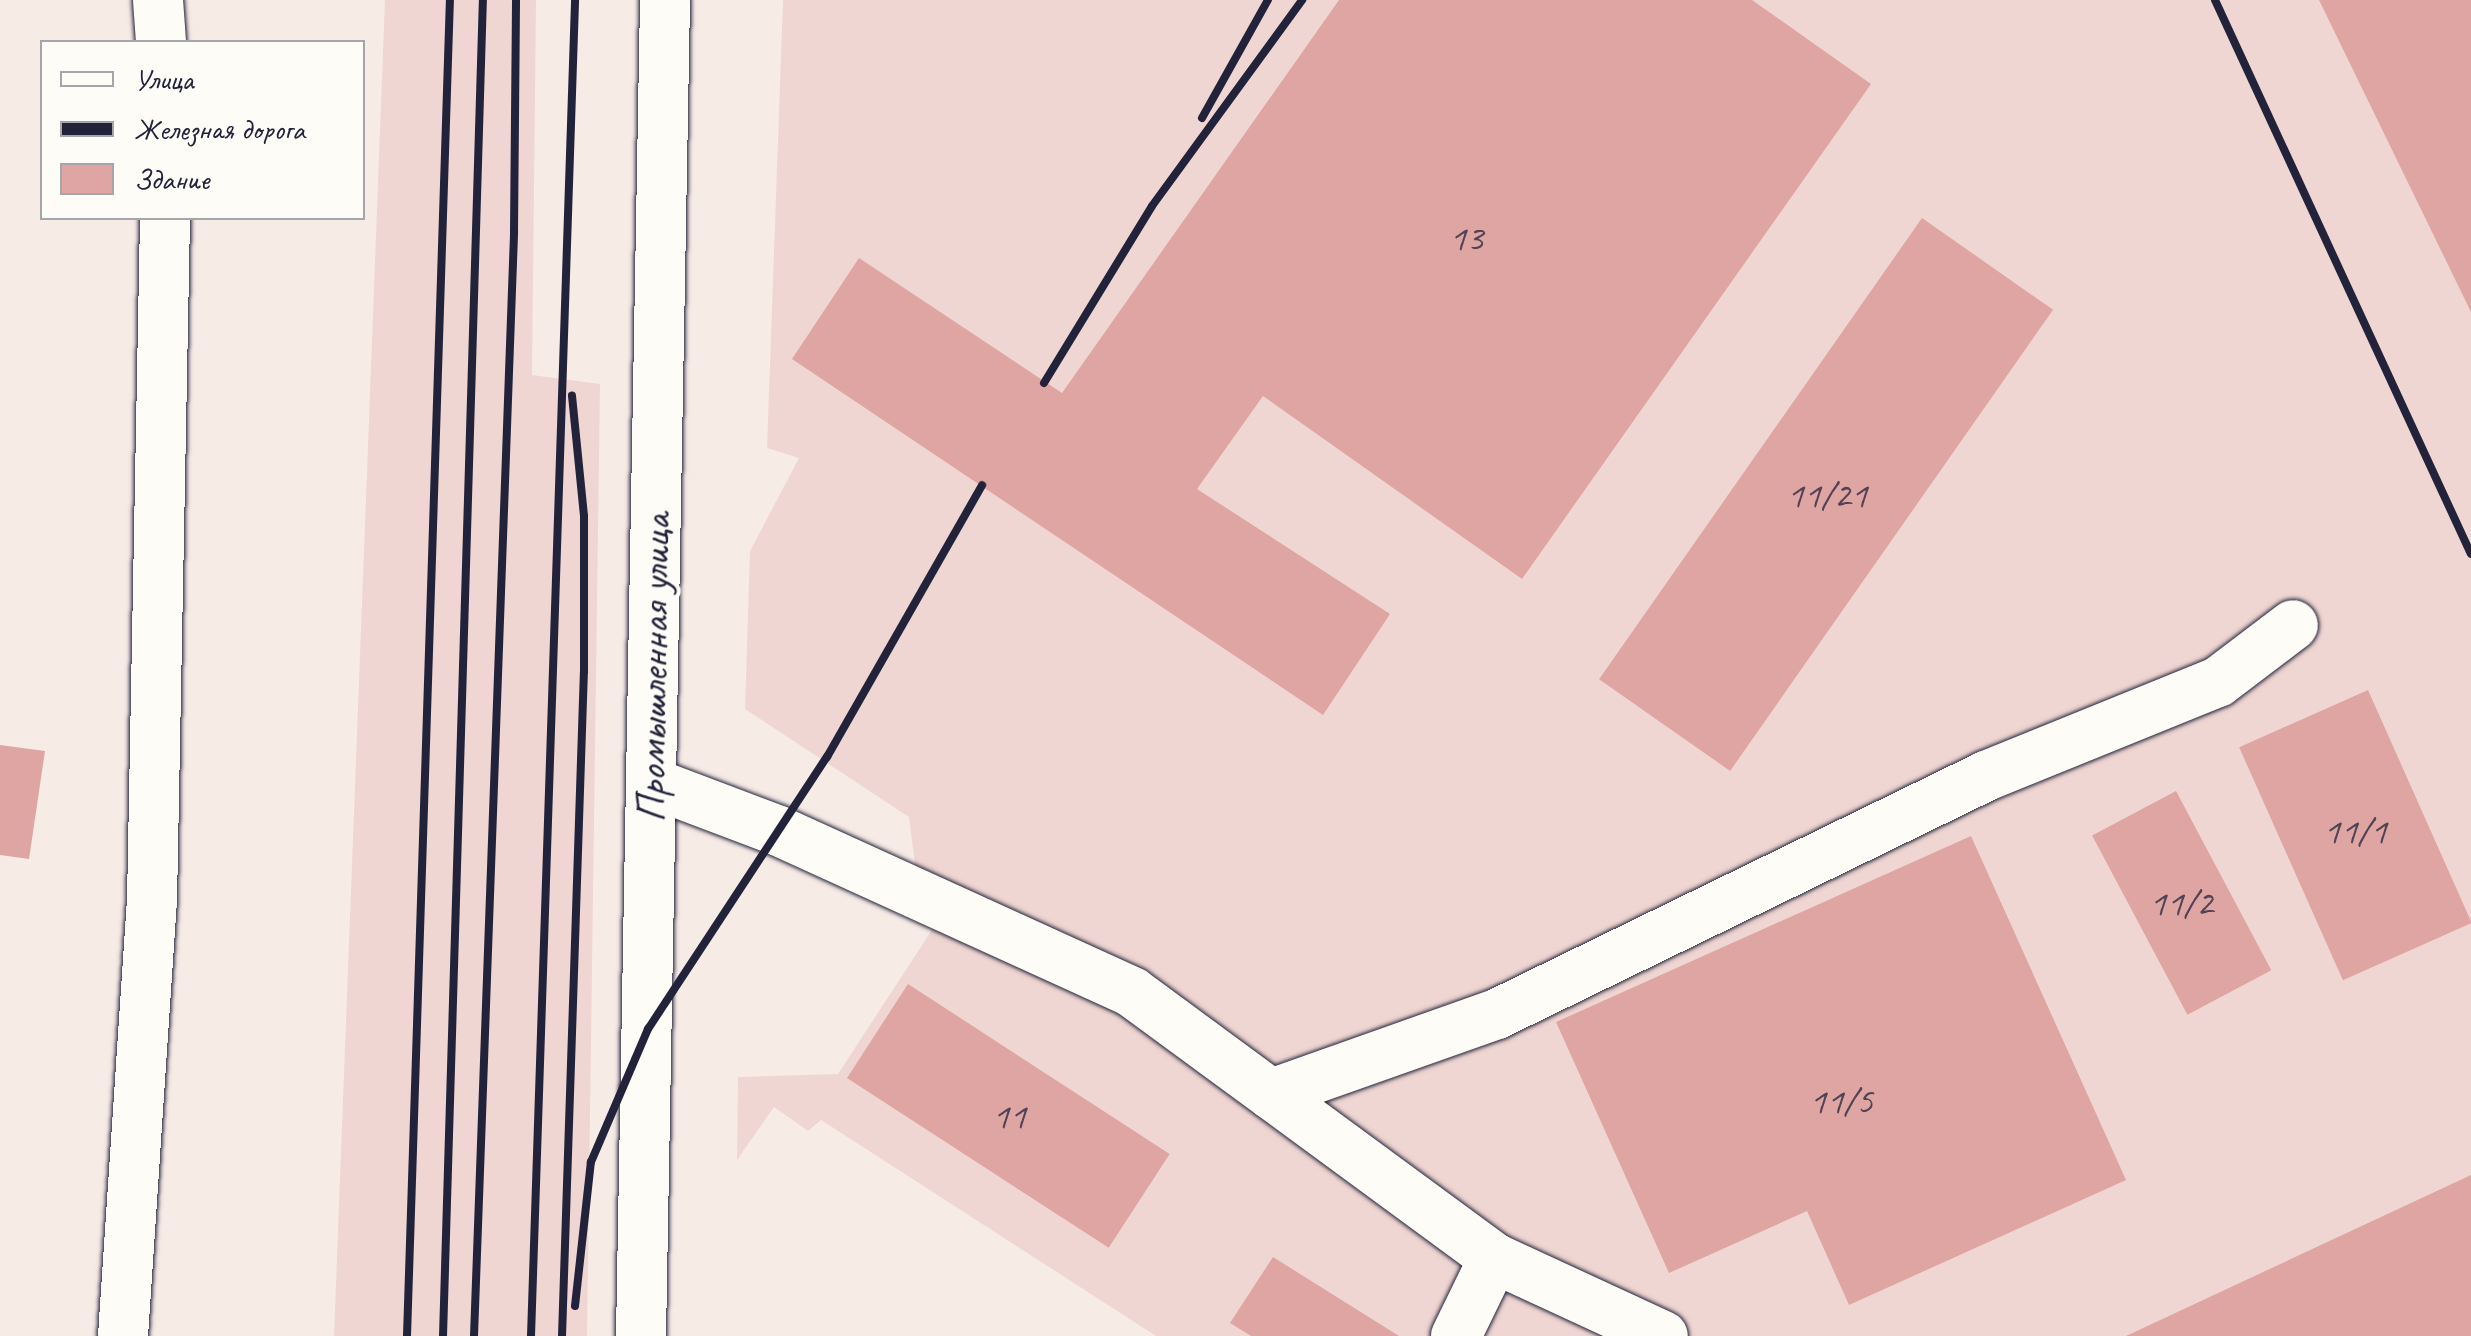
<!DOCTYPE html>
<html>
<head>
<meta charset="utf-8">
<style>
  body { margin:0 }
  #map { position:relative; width:2471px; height:1336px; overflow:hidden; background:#f7ebe6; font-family:Caveat,sans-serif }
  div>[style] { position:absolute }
  .built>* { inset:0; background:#f0d6d2 }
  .building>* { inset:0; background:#dfa5a2; transform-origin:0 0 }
  .roads { filter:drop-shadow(0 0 2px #22223b) drop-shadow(0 0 2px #22223b) }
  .minor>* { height:50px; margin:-25px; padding:0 25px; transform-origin:25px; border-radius:25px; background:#fdfcf7 }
  .rail>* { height:8px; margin:-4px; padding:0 4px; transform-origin:4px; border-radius:4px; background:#22223b }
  span { translate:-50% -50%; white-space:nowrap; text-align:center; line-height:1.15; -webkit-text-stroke:8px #fdfcf7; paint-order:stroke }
  .number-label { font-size:38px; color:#514355 }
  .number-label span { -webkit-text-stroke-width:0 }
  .street-label { font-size:42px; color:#22223b }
  .legend { position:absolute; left:40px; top:40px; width:325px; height:180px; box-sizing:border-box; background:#fdfcf7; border:2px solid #a5a5ac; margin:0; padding:12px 18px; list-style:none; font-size:30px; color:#22223b }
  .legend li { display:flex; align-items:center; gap:20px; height:50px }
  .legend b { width:50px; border:2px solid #a5a5ac }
</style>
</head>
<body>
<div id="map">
  <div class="built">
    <div style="clip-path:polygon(385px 0,536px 0,532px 375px,600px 384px,587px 1336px,334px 1336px)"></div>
    <div style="clip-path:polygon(783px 0,2471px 0,2471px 1336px,1156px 1336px,821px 1120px,808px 1131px,774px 1107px,737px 1160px,738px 1077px,838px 1074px,943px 913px,918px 887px,909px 817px,745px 709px,750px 551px,799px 458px,767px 448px)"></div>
  </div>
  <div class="building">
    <div style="clip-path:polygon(1339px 0,1752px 0,1871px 84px,1522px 579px,1263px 396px,1197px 489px,1390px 614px,1323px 715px,792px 359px,859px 258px,1062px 393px)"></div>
    <div style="clip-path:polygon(2319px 0,2471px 0,2471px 312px)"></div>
    <div style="left:1922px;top:218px;width:160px;height:563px;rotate:35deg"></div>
    <div style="left:2368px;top:690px;width:255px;height:141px;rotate:66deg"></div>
    <div style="clip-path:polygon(0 745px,45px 751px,29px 859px,0 855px)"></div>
    <div style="left:2176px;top:791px;width:203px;height:95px;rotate:62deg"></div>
    <div style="clip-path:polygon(1971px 836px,2126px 1180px,1849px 1305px,1807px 1211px,1669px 1273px,1556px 1022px)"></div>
    <div style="left:908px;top:984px;width:312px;height:112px;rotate:33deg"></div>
    <div style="clip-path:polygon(2471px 1175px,2471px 1336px,2126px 1336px)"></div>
    <div style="clip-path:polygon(1273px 1257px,1399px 1336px,1251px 1336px,1230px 1323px)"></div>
  </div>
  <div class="roads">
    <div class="minor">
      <div style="left:158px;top:0;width:42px;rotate:85.9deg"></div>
      <div style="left:652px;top:783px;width:136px;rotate:20.7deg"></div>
      <div style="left:779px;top:831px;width:388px;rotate:24.5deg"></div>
      <div style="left:1132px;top:992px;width:172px;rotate:36.3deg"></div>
      <div style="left:1271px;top:1094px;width:240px;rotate:-19.5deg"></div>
      <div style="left:1497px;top:1014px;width:544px;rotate:-25.95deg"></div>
      <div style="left:1986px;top:776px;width:250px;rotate:-22.1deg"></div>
      <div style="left:2218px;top:682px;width:94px;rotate:-37.2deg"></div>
      <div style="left:1271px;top:1094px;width:277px;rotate:36.3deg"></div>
      <div style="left:1494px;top:1258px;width:186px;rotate:24.8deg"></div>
      <div style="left:123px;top:1336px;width:435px;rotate:-86.2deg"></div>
      <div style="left:152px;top:902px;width:684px;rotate:-88.91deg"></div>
      <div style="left:641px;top:1336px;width:1336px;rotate:-88.97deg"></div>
      <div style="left:1456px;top:1336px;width:87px;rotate:-64deg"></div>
    </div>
  </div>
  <div class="rail">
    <div style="left:2215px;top:0;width:610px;rotate:65.2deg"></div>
    <div style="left:1202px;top:118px;width:135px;rotate:-60.8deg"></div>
    <div style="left:1044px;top:383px;width:207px;rotate:-58.6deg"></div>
    <div style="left:1152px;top:206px;width:255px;rotate:-53.9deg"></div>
    <div style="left:575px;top:1306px;width:145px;rotate:-83.7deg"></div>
    <div style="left:591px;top:1162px;width:145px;rotate:-66.8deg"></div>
    <div style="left:648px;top:1029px;width:326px;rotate:-56.7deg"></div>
    <div style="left:827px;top:757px;width:313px;rotate:-60.3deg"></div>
    <div style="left:407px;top:1336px;width:1337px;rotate:-88.16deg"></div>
    <div style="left:443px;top:1336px;width:1337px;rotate:-88.29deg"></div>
    <div style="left:474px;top:1336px;width:1105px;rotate:-87.92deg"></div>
    <div style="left:514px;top:232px;width:232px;rotate:-89.5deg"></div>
    <div style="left:531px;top:1336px;width:1337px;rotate:-88.11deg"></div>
    <div style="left:562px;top:1336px;width:665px;rotate:-88.11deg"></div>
    <div style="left:584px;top:671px;width:155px;rotate:-90deg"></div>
    <div style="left:584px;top:516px;width:121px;rotate:-95.7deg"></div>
  </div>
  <div class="number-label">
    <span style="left:1466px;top:238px">13</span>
    <span style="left:1827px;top:495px">11/21</span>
    <span style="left:2355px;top:831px">11/1</span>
    <span style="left:2181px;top:903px">11/2</span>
    <span style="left:1841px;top:1101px">11/5</span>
    <span style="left:1009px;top:1116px">11</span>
  </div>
  <div class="street-label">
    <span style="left:654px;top:668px;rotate:-89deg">Промышленная улица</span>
  </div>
  <ul class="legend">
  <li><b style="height:12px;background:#fdfcf7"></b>Улица</li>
  <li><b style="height:12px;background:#22223b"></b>Железная дорога</li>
  <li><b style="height:28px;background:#dfa5a2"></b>Здание</li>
  </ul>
</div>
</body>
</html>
